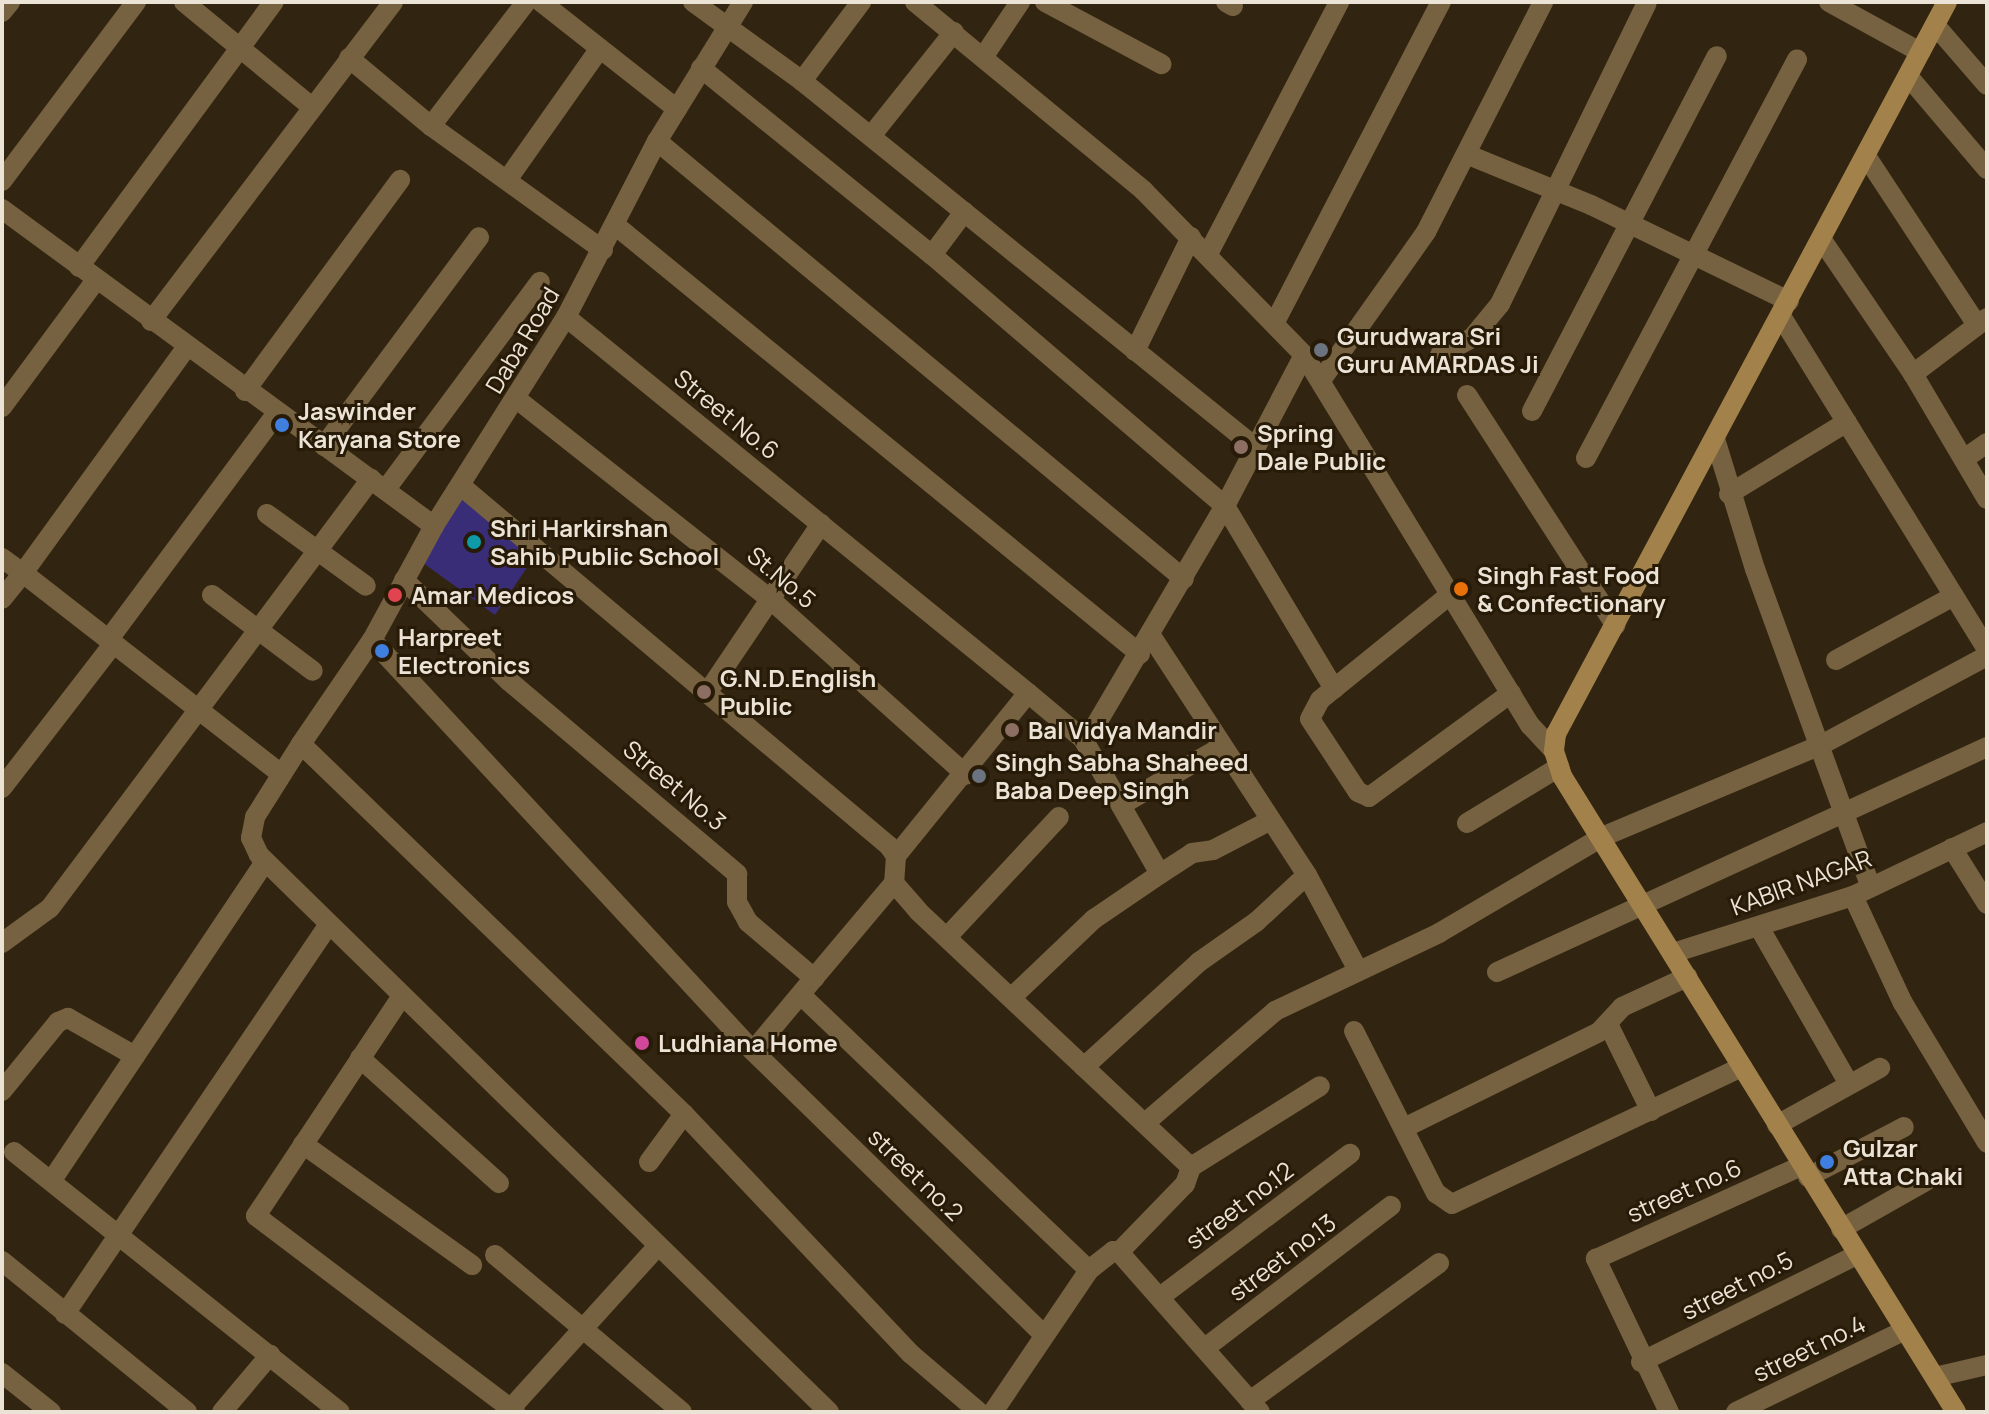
<!DOCTYPE html>
<html>
<head>
<meta charset="utf-8">
<style>
  body { margin:0 }
  #map { position:relative; width:1989px; height:1414px; overflow:hidden; background:#312511; font-family:Manrope,sans-serif }
  div>[style] { position:absolute }
  .building>* { inset:0; background:#392d78 }
  .street>* { height:20px; margin:-10px; padding:0 10px; transform-origin:10px; border-radius:10px; background:#766140 }
  .secondary>* { height:20px; margin:-10px; padding:0 10px; transform-origin:10px; border-radius:10px; background:#a2814b }
  .dots>* { width:22px; height:22px; translate:-50% -50%; box-sizing:border-box; border:4px solid #271b07; border-radius:50% }
  span { translate:-50% -50%; white-space:nowrap; text-align:center; line-height:1.15; -webkit-text-stroke:6px #271b07; paint-order:stroke }
  .poi-label { font-size:24px; color:#ece3d7; font-weight:700 }
  .left { translate:0 -50%; text-align:left }
  .street-label { font-size:24px; color:#ece3d7 }
  .frame { position:absolute; inset:0; border:4px solid #ece3d7; pointer-events:none }
</style>
</head>
<body>
<div id="map">
  <div class="building">
    <div style="clip-path:polygon(461px 495px,534px 557px,495px 615px,419px 560px)"></div>
  </div>
  <div class="street">
    <div style="left:184px;top:2px;width:166px;rotate:39.4deg"></div>
    <div style="left:541px;top:2px;width:173px;rotate:38.2deg"></div>
    <div style="left:693px;top:2px;width:135px;rotate:35.9deg"></div>
    <div style="left:802px;top:81px;width:584px;rotate:38.95deg"></div>
    <div style="left:743px;top:2px;width:163px;rotate:121.7deg"></div>
    <div style="left:657px;top:141px;width:198px;rotate:117.3deg"></div>
    <div style="left:566px;top:317px;width:247px;rotate:122.3deg"></div>
    <div style="left:434px;top:526px;width:130px;rotate:118.5deg"></div>
    <div style="left:372px;top:640px;width:560px;rotate:47.17deg"></div>
    <div style="left:753px;top:1051px;width:405px;rotate:44.3deg"></div>
    <div style="left:915px;top:2px;width:296px;rotate:39.5deg"></div>
    <div style="left:1143px;top:190px;width:231px;rotate:45.7deg"></div>
    <div style="left:1304px;top:355px;width:434px;rotate:58.6deg"></div>
    <div style="left:1530px;top:725px;width:35px;rotate:47deg"></div>
    <div style="left:1045px;top:2px;width:132px;rotate:28.1deg"></div>
    <div style="left:1226px;top:2px;width:8px;rotate:30deg"></div>
    <div style="left:1829px;top:2px;width:104px;rotate:28.8deg"></div>
    <div style="left:2px;top:12px;width:13px;rotate:-51deg"></div>
    <div style="left:1935px;top:25px;width:79px;rotate:49.1deg"></div>
    <div style="left:984px;top:56px;width:65px;rotate:-56.3deg"></div>
    <div style="left:349px;top:58px;width:107px;rotate:39.7deg"></div>
    <div style="left:431px;top:126px;width:212px;rotate:35.8deg"></div>
    <div style="left:701px;top:68px;width:297px;rotate:39deg"></div>
    <div style="left:932px;top:255px;width:386px;rotate:40.6deg"></div>
    <div style="left:1225px;top:506px;width:213px;rotate:59.2deg"></div>
    <div style="left:1908px;top:76px;width:122px;rotate:49.7deg"></div>
    <div style="left:802px;top:81px;width:99px;rotate:-53.2deg"></div>
    <div style="left:431px;top:126px;width:156px;rotate:-52.5deg"></div>
    <div style="left:871px;top:136px;width:133px;rotate:-51.4deg"></div>
    <div style="left:657px;top:141px;width:685px;rotate:39.73deg"></div>
    <div style="left:1466px;top:154px;width:135px;rotate:22.2deg"></div>
    <div style="left:1591px;top:205px;width:220px;rotate:25.9deg"></div>
    <div style="left:1866px;top:156px;width:202px;rotate:56.7deg"></div>
    <div style="left:507px;top:180px;width:161px;rotate:-54.8deg"></div>
    <div style="left:2px;top:181px;width:224px;rotate:-53.2deg"></div>
    <div style="left:2px;top:209px;width:536px;rotate:36.27deg"></div>
    <div style="left:615px;top:225px;width:678px;rotate:39.25deg"></div>
    <div style="left:1822px;top:240px;width:162px;rotate:55.8deg"></div>
    <div style="left:1913px;top:374px;width:145px;rotate:59.4deg"></div>
    <div style="left:1208px;top:254px;width:284px;rotate:-62.5deg"></div>
    <div style="left:932px;top:255px;width:54px;rotate:-53.3deg"></div>
    <div style="left:79px;top:267px;width:329px;rotate:-53.7deg"></div>
    <div style="left:1781px;top:316px;width:392px;rotate:58.3deg"></div>
    <div style="left:566px;top:317px;width:596px;rotate:39.14deg"></div>
    <div style="left:1028px;top:693px;width:210px;rotate:129deg"></div>
    <div style="left:151px;top:321px;width:400px;rotate:-52.8deg"></div>
    <div style="left:1275px;top:322px;width:360px;rotate:-62.6deg"></div>
    <div style="left:186px;top:348px;width:278px;rotate:125.9deg"></div>
    <div style="left:23px;top:573px;width:327px;rotate:37.9deg"></div>
    <div style="left:1135px;top:351px;width:127px;rotate:-63.8deg"></div>
    <div style="left:1440px;top:355px;width:36px;rotate:-28deg"></div>
    <div style="left:1472px;top:338px;width:44px;rotate:-50.5deg"></div>
    <div style="left:1500px;top:304px;width:334px;rotate:-64deg"></div>
    <div style="left:1913px;top:374px;width:93px;rotate:-37.1deg"></div>
    <div style="left:1322px;top:379px;width:180px;rotate:-54.7deg"></div>
    <div style="left:1426px;top:232px;width:258px;rotate:-63deg"></div>
    <div style="left:245px;top:391px;width:262px;rotate:-53.7deg"></div>
    <div style="left:1467px;top:395px;width:274px;rotate:57.2deg"></div>
    <div style="left:518px;top:400px;width:321px;rotate:38.3deg"></div>
    <div style="left:770px;top:599px;width:263px;rotate:41.9deg"></div>
    <div style="left:2px;top:407px;width:158px;rotate:-53.5deg"></div>
    <div style="left:1532px;top:411px;width:400px;rotate:-62.5deg"></div>
    <div style="left:1715px;top:439px;width:136px;rotate:72.9deg"></div>
    <div style="left:1755px;top:569px;width:338px;rotate:70deg"></div>
    <div style="left:324px;top:446px;width:260px;rotate:-53.4deg"></div>
    <div style="left:1586px;top:458px;width:451px;rotate:-62.1deg"></div>
    <div style="left:1964px;top:459px;width:28px;rotate:-35deg"></div>
    <div style="left:460px;top:485px;width:561px;rotate:40.08deg"></div>
    <div style="left:889px;top:846px;width:12px;rotate:55deg"></div>
    <div style="left:896px;top:856px;width:27px;rotate:94deg"></div>
    <div style="left:894px;top:883px;width:37px;rotate:49deg"></div>
    <div style="left:918px;top:911px;width:374px;rotate:43.2deg"></div>
    <div style="left:1191px;top:1167px;width:18px;rotate:109deg"></div>
    <div style="left:1185px;top:1184px;width:95px;rotate:134.1deg"></div>
    <div style="left:386px;top:489px;width:258px;rotate:-53.4deg"></div>
    <div style="left:1729px;top:494px;width:138px;rotate:-31.4deg"></div>
    <div style="left:267px;top:514px;width:122px;rotate:36deg"></div>
    <div style="left:2px;top:558px;width:26px;rotate:36deg"></div>
    <div style="left:23px;top:573px;width:33px;rotate:129deg"></div>
    <div style="left:404px;top:580px;width:146px;rotate:43.9deg"></div>
    <div style="left:509px;top:681px;width:299px;rotate:40.2deg"></div>
    <div style="left:737px;top:874px;width:28px;rotate:90deg"></div>
    <div style="left:737px;top:902px;width:23px;rotate:61deg"></div>
    <div style="left:748px;top:922px;width:87px;rotate:40.3deg"></div>
    <div style="left:814px;top:978px;width:95px;rotate:129.9deg"></div>
    <div style="left:1452px;top:593px;width:170px;rotate:141deg"></div>
    <div style="left:1320px;top:700px;width:21px;rotate:118deg"></div>
    <div style="left:1310px;top:719px;width:87px;rotate:56.7deg"></div>
    <div style="left:1358px;top:792px;width:12px;rotate:24deg"></div>
    <div style="left:1369px;top:797px;width:176px;rotate:-36.2deg"></div>
    <div style="left:212px;top:595px;width:126px;rotate:37deg"></div>
    <div style="left:109px;top:639px;width:280px;rotate:-53.4deg"></div>
    <div style="left:1836px;top:660px;width:134px;rotate:-28.5deg"></div>
    <div style="left:707px;top:693px;width:204px;rotate:-56deg"></div>
    <div style="left:1028px;top:693px;width:72px;rotate:39.9deg"></div>
    <div style="left:1083px;top:739px;width:16px;rotate:-45deg"></div>
    <div style="left:1094px;top:728px;width:258px;rotate:-59.5deg"></div>
    <div style="left:1225px;top:506px;width:170px;rotate:-62.4deg"></div>
    <div style="left:1083px;top:739px;width:155px;rotate:60.3deg"></div>
    <div style="left:301px;top:744px;width:126px;rotate:-55.7deg"></div>
    <div style="left:2px;top:788px;width:183px;rotate:-52.3deg"></div>
    <div style="left:1121px;top:805px;width:116px;rotate:-30.1deg"></div>
    <div style="left:1467px;top:823px;width:108px;rotate:-31.3deg"></div>
    <div style="left:1952px;top:848px;width:66px;rotate:58deg"></div>
    <div style="left:1307px;top:875px;width:108px;rotate:61.8deg"></div>
    <div style="left:1853px;top:896px;width:118px;rotate:65deg"></div>
    <div style="left:1903px;top:1003px;width:163px;rotate:59deg"></div>
    <div style="left:1759px;top:927px;width:181px;rotate:60.2deg"></div>
    <div style="left:947px;top:937px;width:164px;rotate:-47deg"></div>
    <div style="left:2px;top:943px;width:59px;rotate:-36.1deg"></div>
    <div style="left:50px;top:908px;width:536px;rotate:-53.19deg"></div>
    <div style="left:1673px;top:953px;width:189px;rotate:-17.6deg"></div>
    <div style="left:1853px;top:896px;width:148px;rotate:-25.5deg"></div>
    <div style="left:1497px;top:972px;width:539px;rotate:-24.66deg"></div>
    <div style="left:814px;top:978px;width:124px;rotate:-49.9deg"></div>
    <div style="left:801px;top:995px;width:398px;rotate:43.7deg"></div>
    <div style="left:402px;top:996px;width:264px;rotate:123.6deg"></div>
    <div style="left:256px;top:1216px;width:325px;rotate:37.1deg"></div>
    <div style="left:1012px;top:997px;width:113px;rotate:-43.6deg"></div>
    <div style="left:1094px;top:919px;width:80px;rotate:-34.3deg"></div>
    <div style="left:1160px;top:874px;width:38px;rotate:-33deg"></div>
    <div style="left:1192px;top:853px;width:21px;rotate:-8deg"></div>
    <div style="left:1213px;top:850px;width:65px;rotate:-27.3deg"></div>
    <div style="left:1608px;top:1024px;width:97px;rotate:63.7deg"></div>
    <div style="left:1354px;top:1031px;width:182px;rotate:63.2deg"></div>
    <div style="left:1436px;top:1193px;width:19px;rotate:35deg"></div>
    <div style="left:1452px;top:1204px;width:321px;rotate:-25.3deg"></div>
    <div style="left:360px;top:1058px;width:187px;rotate:42deg"></div>
    <div style="left:1084px;top:1067px;width:156px;rotate:-42.4deg"></div>
    <div style="left:1199px;top:962px;width:70px;rotate:-35.1deg"></div>
    <div style="left:1256px;top:922px;width:69px;rotate:-42.7deg"></div>
    <div style="left:1307px;top:875px;width:288px;rotate:-123.1deg"></div>
    <div style="left:2px;top:1091px;width:89px;rotate:-50.9deg"></div>
    <div style="left:58px;top:1022px;width:11px;rotate:-22deg"></div>
    <div style="left:68px;top:1018px;width:77px;rotate:29.6deg"></div>
    <div style="left:1145px;top:1123px;width:172px;rotate:-40.7deg"></div>
    <div style="left:1275px;top:1011px;width:182px;rotate:-25.4deg"></div>
    <div style="left:1439px;top:933px;width:189px;rotate:-30.5deg"></div>
    <div style="left:1602px;top:837px;width:238px;rotate:-22.8deg"></div>
    <div style="left:1821px;top:745px;width:188px;rotate:-28.2deg"></div>
    <div style="left:1777px;top:1125px;width:118px;rotate:-29deg"></div>
    <div style="left:1404px;top:1128px;width:217px;rotate:-26.2deg"></div>
    <div style="left:1599px;top:1032px;width:34px;rotate:-47deg"></div>
    <div style="left:1622px;top:1007px;width:72px;rotate:-24.8deg"></div>
    <div style="left:303px;top:1144px;width:208px;rotate:35.6deg"></div>
    <div style="left:14px;top:1152px;width:417px;rotate:38.6deg"></div>
    <div style="left:649px;top:1162px;width:59px;rotate:-53.9deg"></div>
    <div style="left:1191px;top:1167px;width:152px;rotate:-32.1deg"></div>
    <div style="left:1808px;top:1177px;width:108px;rotate:-27.5deg"></div>
    <div style="left:52px;top:1180px;width:383px;rotate:-56.2deg"></div>
    <div style="left:1841px;top:1229px;width:98px;rotate:-29.5deg"></div>
    <div style="left:495px;top:1255px;width:244px;rotate:40deg"></div>
    <div style="left:2px;top:1261px;width:239px;rotate:39.2deg"></div>
    <div style="left:1160px;top:1297px;width:238px;rotate:-37deg"></div>
    <div style="left:65px;top:1314px;width:470px;rotate:-55.9deg"></div>
    <div style="left:1205px;top:1348px;width:234px;rotate:-37.4deg"></div>
    <div style="left:1641px;top:1362px;width:241px;rotate:-26.4deg"></div>
    <div style="left:2px;top:1373px;width:63px;rotate:38.5deg"></div>
    <div style="left:1935px;top:1377px;width:53px;rotate:-13deg"></div>
    <div style="left:1250px;top:1401px;width:234px;rotate:-36.1deg"></div>
    <div style="left:511px;top:1408px;width:217px;rotate:-47.8deg"></div>
    <div style="left:222px;top:1412px;width:75px;rotate:-49.9deg"></div>
    <div style="left:829px;top:1412px;width:797px;rotate:-135.66deg"></div>
    <div style="left:259px;top:855px;width:19px;rotate:-115deg"></div>
    <div style="left:251px;top:838px;width:21px;rotate:-79deg"></div>
    <div style="left:255px;top:817px;width:86px;rotate:-57.8deg"></div>
    <div style="left:301px;top:744px;width:533px;rotate:44.01deg"></div>
    <div style="left:684px;top:1114px;width:330px;rotate:46.6deg"></div>
    <div style="left:911px;top:1354px;width:89px;rotate:40.5deg"></div>
    <div style="left:993px;top:1412px;width:171px;rotate:-55.9deg"></div>
    <div style="left:1089px;top:1270px;width:31px;rotate:-38deg"></div>
    <div style="left:1113px;top:1251px;width:6px;rotate:9deg"></div>
    <div style="left:1119px;top:1252px;width:213px;rotate:48.6deg"></div>
    <div style="left:1669px;top:1412px;width:170px;rotate:-115.5deg"></div>
    <div style="left:1596px;top:1259px;width:225px;rotate:-24.4deg"></div>
    <div style="left:1736px;top:1412px;width:188px;rotate:-25.9deg"></div>
  </div>
  <div class="secondary">
    <div style="left:1947px;top:2px;width:830px;rotate:118.11deg"></div>
    <div style="left:1556px;top:734px;width:17px;rotate:97deg"></div>
    <div style="left:1554px;top:751px;width:26px;rotate:72deg"></div>
    <div style="left:1562px;top:776px;width:748px;rotate:58.22deg"></div>
  </div>
  <div class="dots">
    <div style="left:1321px;top:350px;background:#6b7280"></div>
    <div style="left:282px;top:425px;background:#3f7fe0"></div>
    <div style="left:1241px;top:447px;background:#8d6e63"></div>
    <div style="left:474px;top:542px;background:#0f9aa8"></div>
    <div style="left:1461px;top:589px;background:#e8710a"></div>
    <div style="left:395px;top:595px;background:#e0444e"></div>
    <div style="left:382px;top:651px;background:#3f7fe0"></div>
    <div style="left:704px;top:692px;background:#8d6e63"></div>
    <div style="left:1012px;top:730px;background:#8d6e63"></div>
    <div style="left:979px;top:776px;background:#6b7280"></div>
    <div style="left:642px;top:1043px;background:#d1479c"></div>
    <div style="left:1827px;top:1162px;background:#3f7fe0"></div>
  </div>
  <div class="poi-label">
    <span class="left" style="left:1337px;top:350px">Gurudwara Sri<br>Guru AMARDAS Ji</span>
    <span class="left" style="left:298px;top:425px">Jaswinder<br>Karyana Store</span>
    <span class="left" style="left:1257px;top:447px">Spring<br>Dale Public</span>
    <span class="left" style="left:490px;top:542px">Shri Harkirshan<br>Sahib Public School</span>
    <span class="left" style="left:1477px;top:589px">Singh Fast Food<br>&amp; Confectionary</span>
    <span class="left" style="left:411px;top:595px">Amar Medicos</span>
    <span class="left" style="left:398px;top:651px">Harpreet<br>Electronics</span>
    <span class="left" style="left:720px;top:692px">G.N.D.English<br>Public</span>
    <span class="left" style="left:1028px;top:730px">Bal Vidya Mandir</span>
    <span class="left" style="left:995px;top:776px">Singh Sabha Shaheed<br>Baba Deep Singh</span>
    <span class="left" style="left:658px;top:1043px">Ludhiana Home</span>
    <span class="left" style="left:1843px;top:1162px">Gulzar<br>Atta Chaki</span>
  </div>
  <div class="street-label">
    <span style="left:522px;top:340px;rotate:-59deg">Daba Road</span>
    <span style="left:727px;top:414px;rotate:39deg">Street No.6</span>
    <span style="left:782px;top:577px;rotate:40deg">St.No.5</span>
    <span style="left:675px;top:785px;rotate:40deg">Street No.3</span>
    <span style="left:1801px;top:882px;rotate:-20deg">KABIR NAGAR</span>
    <span style="left:916px;top:1174px;rotate:44deg">street no.2</span>
    <span style="left:1684px;top:1190px;rotate:-24deg">street no.6</span>
    <span style="left:1239px;top:1205px;rotate:-37deg">street no.12</span>
    <span style="left:1282px;top:1257px;rotate:-37deg">street no.13</span>
    <span style="left:1737px;top:1285px;rotate:-27deg">street no.5</span>
    <span style="left:1809px;top:1348px;rotate:-26deg">street no.4</span>
  </div>
  <div class="frame"></div>
</div>
</body>
</html>
